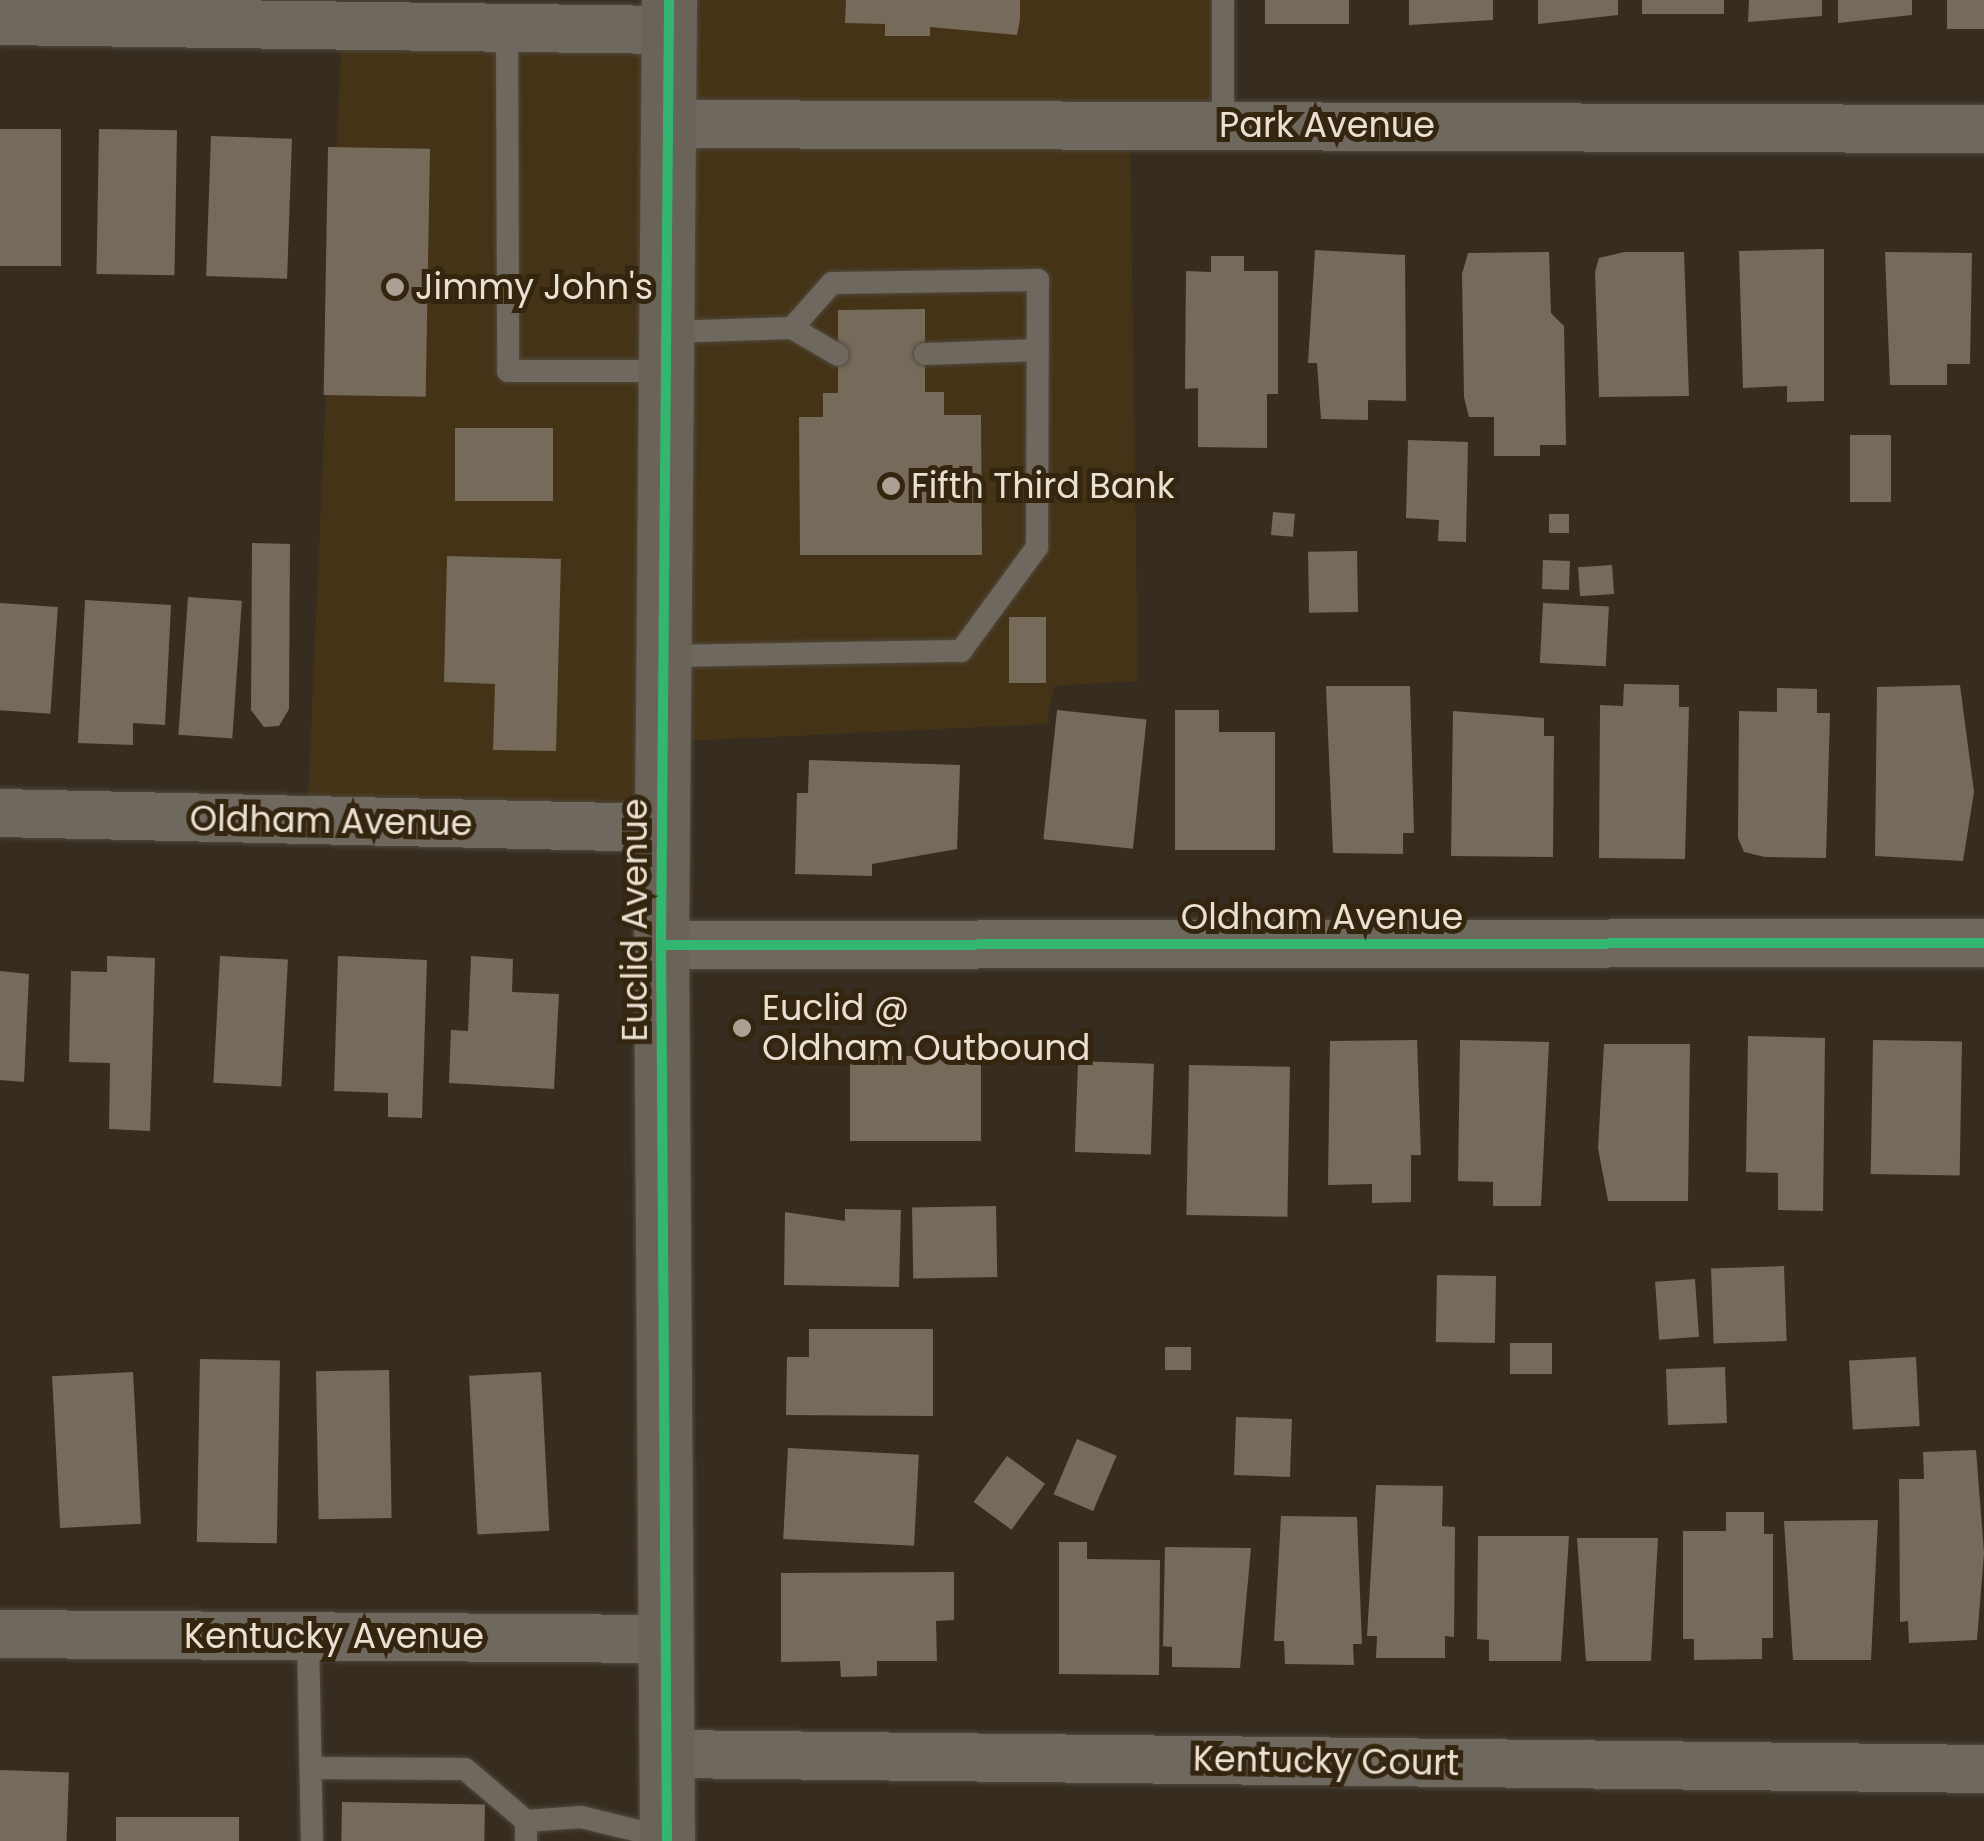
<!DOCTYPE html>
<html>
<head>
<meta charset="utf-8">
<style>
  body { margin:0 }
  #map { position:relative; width:1984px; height:1841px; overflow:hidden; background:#362d20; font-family:Poppins,sans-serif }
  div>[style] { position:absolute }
  .built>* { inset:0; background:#443316 }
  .building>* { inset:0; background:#766b5a; transform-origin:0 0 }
  .roads { filter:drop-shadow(0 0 2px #51493f) drop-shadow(0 0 2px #51493f) }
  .lane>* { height:22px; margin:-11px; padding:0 11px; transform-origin:11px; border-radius:11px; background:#6e685f }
  .street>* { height:48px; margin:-24px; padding:0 24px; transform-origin:24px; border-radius:24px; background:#6e685f }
  .secondary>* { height:55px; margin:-27.5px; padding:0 27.5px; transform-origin:27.5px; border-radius:27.5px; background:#6a6357 }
  .cycleway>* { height:10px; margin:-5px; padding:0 5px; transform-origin:5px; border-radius:5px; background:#33b770 }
  .dots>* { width:28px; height:28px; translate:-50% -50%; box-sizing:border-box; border:5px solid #34250e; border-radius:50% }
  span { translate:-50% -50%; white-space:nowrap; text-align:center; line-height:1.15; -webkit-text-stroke:10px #34250e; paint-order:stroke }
  .street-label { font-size:35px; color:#e9e0d2 }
  .poi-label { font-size:35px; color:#e9e0d2 }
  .left { translate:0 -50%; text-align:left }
</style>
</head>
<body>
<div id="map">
  <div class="built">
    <div style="clip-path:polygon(669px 0,1223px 0,1223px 125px,1130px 125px,1138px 681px,1054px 686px,1047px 724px,664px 742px,662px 828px,307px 821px,342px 26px,668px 30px)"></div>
  </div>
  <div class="building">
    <div style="clip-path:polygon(846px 0,1020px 0,1020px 19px,1017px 35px,930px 27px,930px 36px,885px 36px,885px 24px,845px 23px)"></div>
    <div style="left:1265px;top:0;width:84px;height:24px"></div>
    <div style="clip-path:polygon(1409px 0,1493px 0,1493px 20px,1409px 25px)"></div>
    <div style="clip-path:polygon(1538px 0,1618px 0,1618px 15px,1538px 24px)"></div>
    <div style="left:1642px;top:0;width:82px;height:14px"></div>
    <div style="clip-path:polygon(1749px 0,1822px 0,1822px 16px,1748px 22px)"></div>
    <div style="clip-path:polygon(1838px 0,1912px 0,1912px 15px,1838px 23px)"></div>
    <div style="left:1947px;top:0;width:37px;height:29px"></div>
    <div style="left:0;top:129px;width:61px;height:137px"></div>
    <div style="left:99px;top:129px;width:78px;height:145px;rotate:1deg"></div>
    <div style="left:211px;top:136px;width:81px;height:140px;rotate:2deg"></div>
    <div style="left:328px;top:147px;width:102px;height:248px;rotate:1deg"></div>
    <div style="clip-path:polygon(1824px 249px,1824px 401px,1787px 402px,1787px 386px,1743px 388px,1739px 251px)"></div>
    <div style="clip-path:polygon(1315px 250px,1405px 255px,1406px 401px,1368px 400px,1368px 420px,1321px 419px,1317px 363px,1308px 363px)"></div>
    <div style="clip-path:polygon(1549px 252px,1551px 313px,1564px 326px,1566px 445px,1540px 445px,1540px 456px,1494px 456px,1494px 417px,1469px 417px,1464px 397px,1462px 274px,1468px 253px)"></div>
    <div style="clip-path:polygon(1624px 252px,1684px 252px,1689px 396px,1599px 397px,1595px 272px,1599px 258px)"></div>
    <div style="clip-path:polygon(1885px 252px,1972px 253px,1970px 364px,1947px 364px,1947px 385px,1890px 385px)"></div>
    <div style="clip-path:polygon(1211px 256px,1244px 256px,1244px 271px,1278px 271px,1278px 394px,1267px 394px,1267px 448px,1198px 447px,1198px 388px,1185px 389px,1186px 271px,1211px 272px)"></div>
    <div style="clip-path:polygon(925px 309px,925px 392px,944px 392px,944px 415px,981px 415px,982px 555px,800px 555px,799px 417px,823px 417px,823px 393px,838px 393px,838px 310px)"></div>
    <div style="left:455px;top:428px;width:98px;height:73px"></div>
    <div style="left:1850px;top:435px;width:41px;height:67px"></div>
    <div style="clip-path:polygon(1408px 440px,1468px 442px,1466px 542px,1438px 541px,1439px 520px,1406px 518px)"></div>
    <div style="left:1273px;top:512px;width:22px;height:23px;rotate:5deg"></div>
    <div style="left:1549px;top:514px;width:20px;height:19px"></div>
    <div style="clip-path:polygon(252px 543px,290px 544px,289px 709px,279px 726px,264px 727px,251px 710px)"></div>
    <div style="left:1357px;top:551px;width:61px;height:49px;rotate:89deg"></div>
    <div style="clip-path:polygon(447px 556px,561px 559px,556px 751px,493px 750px,495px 684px,444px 682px)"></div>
    <div style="left:1543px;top:560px;width:27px;height:29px;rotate:2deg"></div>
    <div style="left:1612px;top:565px;width:29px;height:34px;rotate:86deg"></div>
    <div style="left:188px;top:597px;width:54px;height:138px;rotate:4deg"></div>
    <div style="clip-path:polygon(85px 600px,171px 605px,165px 725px,133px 723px,133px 745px,78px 743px)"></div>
    <div style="left:0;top:603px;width:58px;height:107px;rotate:4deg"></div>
    <div style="left:1543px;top:603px;width:66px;height:60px;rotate:3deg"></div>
    <div style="left:1009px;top:617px;width:37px;height:66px"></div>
    <div style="clip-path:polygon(1624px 684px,1679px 685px,1679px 707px,1689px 707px,1685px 859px,1599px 858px,1600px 705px,1623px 706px)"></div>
    <div style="clip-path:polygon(1960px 685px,1974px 792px,1963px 861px,1875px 856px,1877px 687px)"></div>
    <div style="clip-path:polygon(1326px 686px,1410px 686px,1414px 833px,1403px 833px,1403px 854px,1333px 853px)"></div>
    <div style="clip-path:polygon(1777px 688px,1817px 689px,1817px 713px,1830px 713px,1826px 858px,1765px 857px,1744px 852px,1738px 838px,1739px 711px,1777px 712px)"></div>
    <div style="left:1057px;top:710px;width:90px;height:130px;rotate:6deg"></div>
    <div style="clip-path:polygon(1175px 710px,1219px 710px,1219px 732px,1275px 732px,1275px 850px,1175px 850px)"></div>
    <div style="clip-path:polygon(1453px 711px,1544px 718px,1544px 736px,1554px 736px,1553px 857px,1451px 856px)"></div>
    <div style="clip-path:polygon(809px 760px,960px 765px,957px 849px,872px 864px,872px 876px,795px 874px,797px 793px,808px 793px)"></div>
    <div style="clip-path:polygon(107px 956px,155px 958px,150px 1131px,109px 1129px,110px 1063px,69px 1062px,71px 971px,107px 972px)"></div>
    <div style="left:220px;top:956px;width:68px;height:127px;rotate:3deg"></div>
    <div style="clip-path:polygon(338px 956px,427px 960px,422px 1118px,388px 1117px,388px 1093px,334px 1091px)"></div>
    <div style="clip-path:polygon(471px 956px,513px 959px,512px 992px,559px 994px,554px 1089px,449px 1083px,451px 1030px,468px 1031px)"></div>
    <div style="clip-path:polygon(0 971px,29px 974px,24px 1082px,0 1080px)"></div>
    <div style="clip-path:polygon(1748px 1036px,1825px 1038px,1823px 1211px,1778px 1210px,1778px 1173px,1746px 1172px)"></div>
    <div style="clip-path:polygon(1417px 1040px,1421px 1155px,1411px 1155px,1411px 1202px,1372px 1203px,1372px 1184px,1328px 1185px,1330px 1041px)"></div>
    <div style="clip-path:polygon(1460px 1040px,1549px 1042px,1541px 1206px,1493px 1206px,1493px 1182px,1458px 1181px)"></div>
    <div style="left:1873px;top:1040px;width:89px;height:134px;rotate:1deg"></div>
    <div style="clip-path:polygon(1604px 1044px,1690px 1044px,1688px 1201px,1608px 1201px,1598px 1148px)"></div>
    <div style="left:850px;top:1056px;width:131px;height:85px"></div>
    <div style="left:1078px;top:1061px;width:76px;height:91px;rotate:2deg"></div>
    <div style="left:1189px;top:1065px;width:101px;height:150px;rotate:1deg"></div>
    <div style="left:996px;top:1206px;width:71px;height:84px;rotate:89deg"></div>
    <div style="clip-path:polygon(845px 1209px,901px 1210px,899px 1287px,784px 1285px,785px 1212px,845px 1221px)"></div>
    <div style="left:1784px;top:1266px;width:75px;height:73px;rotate:88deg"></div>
    <div style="left:1437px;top:1275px;width:59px;height:67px;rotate:1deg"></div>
    <div style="left:1695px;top:1279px;width:58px;height:40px;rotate:86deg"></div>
    <div style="clip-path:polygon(809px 1329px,933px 1329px,933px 1416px,786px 1415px,787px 1357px,809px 1357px)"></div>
    <div style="left:1552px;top:1343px;width:31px;height:42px;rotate:90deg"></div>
    <div style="left:1191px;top:1347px;width:23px;height:26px;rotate:90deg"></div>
    <div style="left:1916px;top:1357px;width:69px;height:67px;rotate:87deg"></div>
    <div style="left:200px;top:1359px;width:80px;height:183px;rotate:1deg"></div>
    <div style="left:1725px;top:1367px;width:56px;height:59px;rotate:88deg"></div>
    <div style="left:389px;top:1370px;width:148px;height:73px;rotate:89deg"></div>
    <div style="left:133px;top:1372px;width:152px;height:81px;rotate:87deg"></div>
    <div style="left:541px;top:1372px;width:159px;height:72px;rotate:87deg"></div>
    <div style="left:1236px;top:1417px;width:56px;height:58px;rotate:2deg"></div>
    <div style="left:1077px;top:1439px;width:43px;height:60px;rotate:23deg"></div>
    <div style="left:788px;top:1448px;width:131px;height:91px;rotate:3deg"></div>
    <div style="clip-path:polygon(1976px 1450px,1984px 1553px,1977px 1640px,1909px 1643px,1908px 1621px,1900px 1622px,1899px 1479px,1924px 1479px,1923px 1452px)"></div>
    <div style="left:1007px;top:1456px;width:47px;height:57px;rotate:36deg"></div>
    <div style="clip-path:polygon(1376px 1485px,1443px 1486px,1442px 1526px,1455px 1527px,1454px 1637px,1445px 1636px,1445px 1658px,1376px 1658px,1377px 1636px,1367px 1636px)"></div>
    <div style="clip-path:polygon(1726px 1512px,1764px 1512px,1764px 1534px,1773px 1534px,1773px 1638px,1762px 1638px,1762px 1659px,1694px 1660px,1694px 1639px,1683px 1639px,1683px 1531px,1726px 1531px)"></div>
    <div style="clip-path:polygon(1281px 1516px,1357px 1517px,1362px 1644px,1353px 1644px,1354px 1665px,1285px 1664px,1284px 1641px,1274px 1641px)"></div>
    <div style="clip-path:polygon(1878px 1520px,1871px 1660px,1793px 1660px,1784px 1521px)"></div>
    <div style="clip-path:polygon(1478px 1536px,1569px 1536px,1561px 1661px,1489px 1661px,1489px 1640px,1477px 1639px)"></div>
    <div style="clip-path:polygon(1577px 1538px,1658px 1538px,1651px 1661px,1586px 1661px)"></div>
    <div style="clip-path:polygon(1059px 1542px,1087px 1542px,1087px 1559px,1160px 1560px,1159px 1675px,1059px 1674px)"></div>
    <div style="clip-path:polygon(1165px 1547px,1251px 1548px,1240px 1668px,1172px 1667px,1172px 1647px,1163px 1646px)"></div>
    <div style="clip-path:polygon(954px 1572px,954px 1620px,936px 1621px,937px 1661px,877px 1661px,877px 1676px,841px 1677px,840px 1661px,781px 1662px,781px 1573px)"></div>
    <div style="left:0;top:1770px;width:69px;height:71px;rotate:2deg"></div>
    <div style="left:342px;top:1802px;width:143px;height:39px;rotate:1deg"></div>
    <div style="left:116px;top:1817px;width:123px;height:24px"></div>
  </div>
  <div class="roads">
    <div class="lane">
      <div style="left:507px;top:27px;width:344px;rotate:89.8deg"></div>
      <div style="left:508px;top:371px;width:158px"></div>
      <div style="left:1223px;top:125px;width:125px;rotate:-90deg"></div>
      <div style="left:792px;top:328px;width:53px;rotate:30.4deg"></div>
      <div style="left:925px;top:354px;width:113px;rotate:-2deg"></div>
      <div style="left:664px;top:656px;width:297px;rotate:-1deg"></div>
      <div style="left:961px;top:651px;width:129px;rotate:-53.8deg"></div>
      <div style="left:1037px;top:547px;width:267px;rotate:-89.8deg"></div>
      <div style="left:1038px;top:280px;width:206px;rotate:179.2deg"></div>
      <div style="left:832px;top:283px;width:60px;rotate:131.6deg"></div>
      <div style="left:792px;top:328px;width:124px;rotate:178.2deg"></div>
      <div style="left:308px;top:1636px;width:205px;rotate:88.9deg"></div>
      <div style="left:314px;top:1768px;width:151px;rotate:0.4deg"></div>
      <div style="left:465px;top:1769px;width:80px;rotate:40.4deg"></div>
      <div style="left:526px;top:1841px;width:20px;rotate:-90deg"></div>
      <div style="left:526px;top:1821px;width:55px;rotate:-4.2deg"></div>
      <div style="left:581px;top:1817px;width:89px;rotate:13.7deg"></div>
    </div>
    <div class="street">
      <div style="left:0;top:21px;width:669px;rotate:0.77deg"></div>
      <div style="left:669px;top:124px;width:1315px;rotate:0.22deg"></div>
      <div style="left:0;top:813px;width:662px;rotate:1.3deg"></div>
      <div style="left:661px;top:945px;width:1323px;rotate:-0.09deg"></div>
      <div style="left:0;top:1634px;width:668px;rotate:0.43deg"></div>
      <div style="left:668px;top:1754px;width:1316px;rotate:0.65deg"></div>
    </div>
    <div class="secondary">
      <div style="left:667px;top:1841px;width:896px;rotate:-90.38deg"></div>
      <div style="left:661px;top:945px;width:945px;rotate:-89.51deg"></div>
    </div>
  </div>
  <div class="cycleway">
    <div style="left:661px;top:945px;width:1323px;rotate:-0.09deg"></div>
    <div style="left:667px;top:1841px;width:896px;rotate:-90.38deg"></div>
    <div style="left:661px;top:945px;width:945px;rotate:-89.51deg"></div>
  </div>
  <div class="dots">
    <div style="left:395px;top:287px;background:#aaa194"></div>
    <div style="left:891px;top:486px;background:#aaa194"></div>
    <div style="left:742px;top:1028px;background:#aaa194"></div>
  </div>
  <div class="street-label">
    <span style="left:1327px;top:125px">Park Avenue</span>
    <span style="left:331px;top:821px;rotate:1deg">Oldham Avenue</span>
    <span style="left:1322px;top:917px">Oldham Avenue</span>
    <span style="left:635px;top:920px;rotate:-90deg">Euclid Avenue</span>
    <span style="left:334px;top:1636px">Kentucky Avenue</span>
    <span style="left:1326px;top:1761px;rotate:1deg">Kentucky Court</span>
  </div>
  <div class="poi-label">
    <span class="left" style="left:415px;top:287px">Jimmy John's</span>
    <span class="left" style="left:911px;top:486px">Fifth Third Bank</span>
    <span class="left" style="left:762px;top:1028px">Euclid @<br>Oldham Outbound</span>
  </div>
</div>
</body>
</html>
